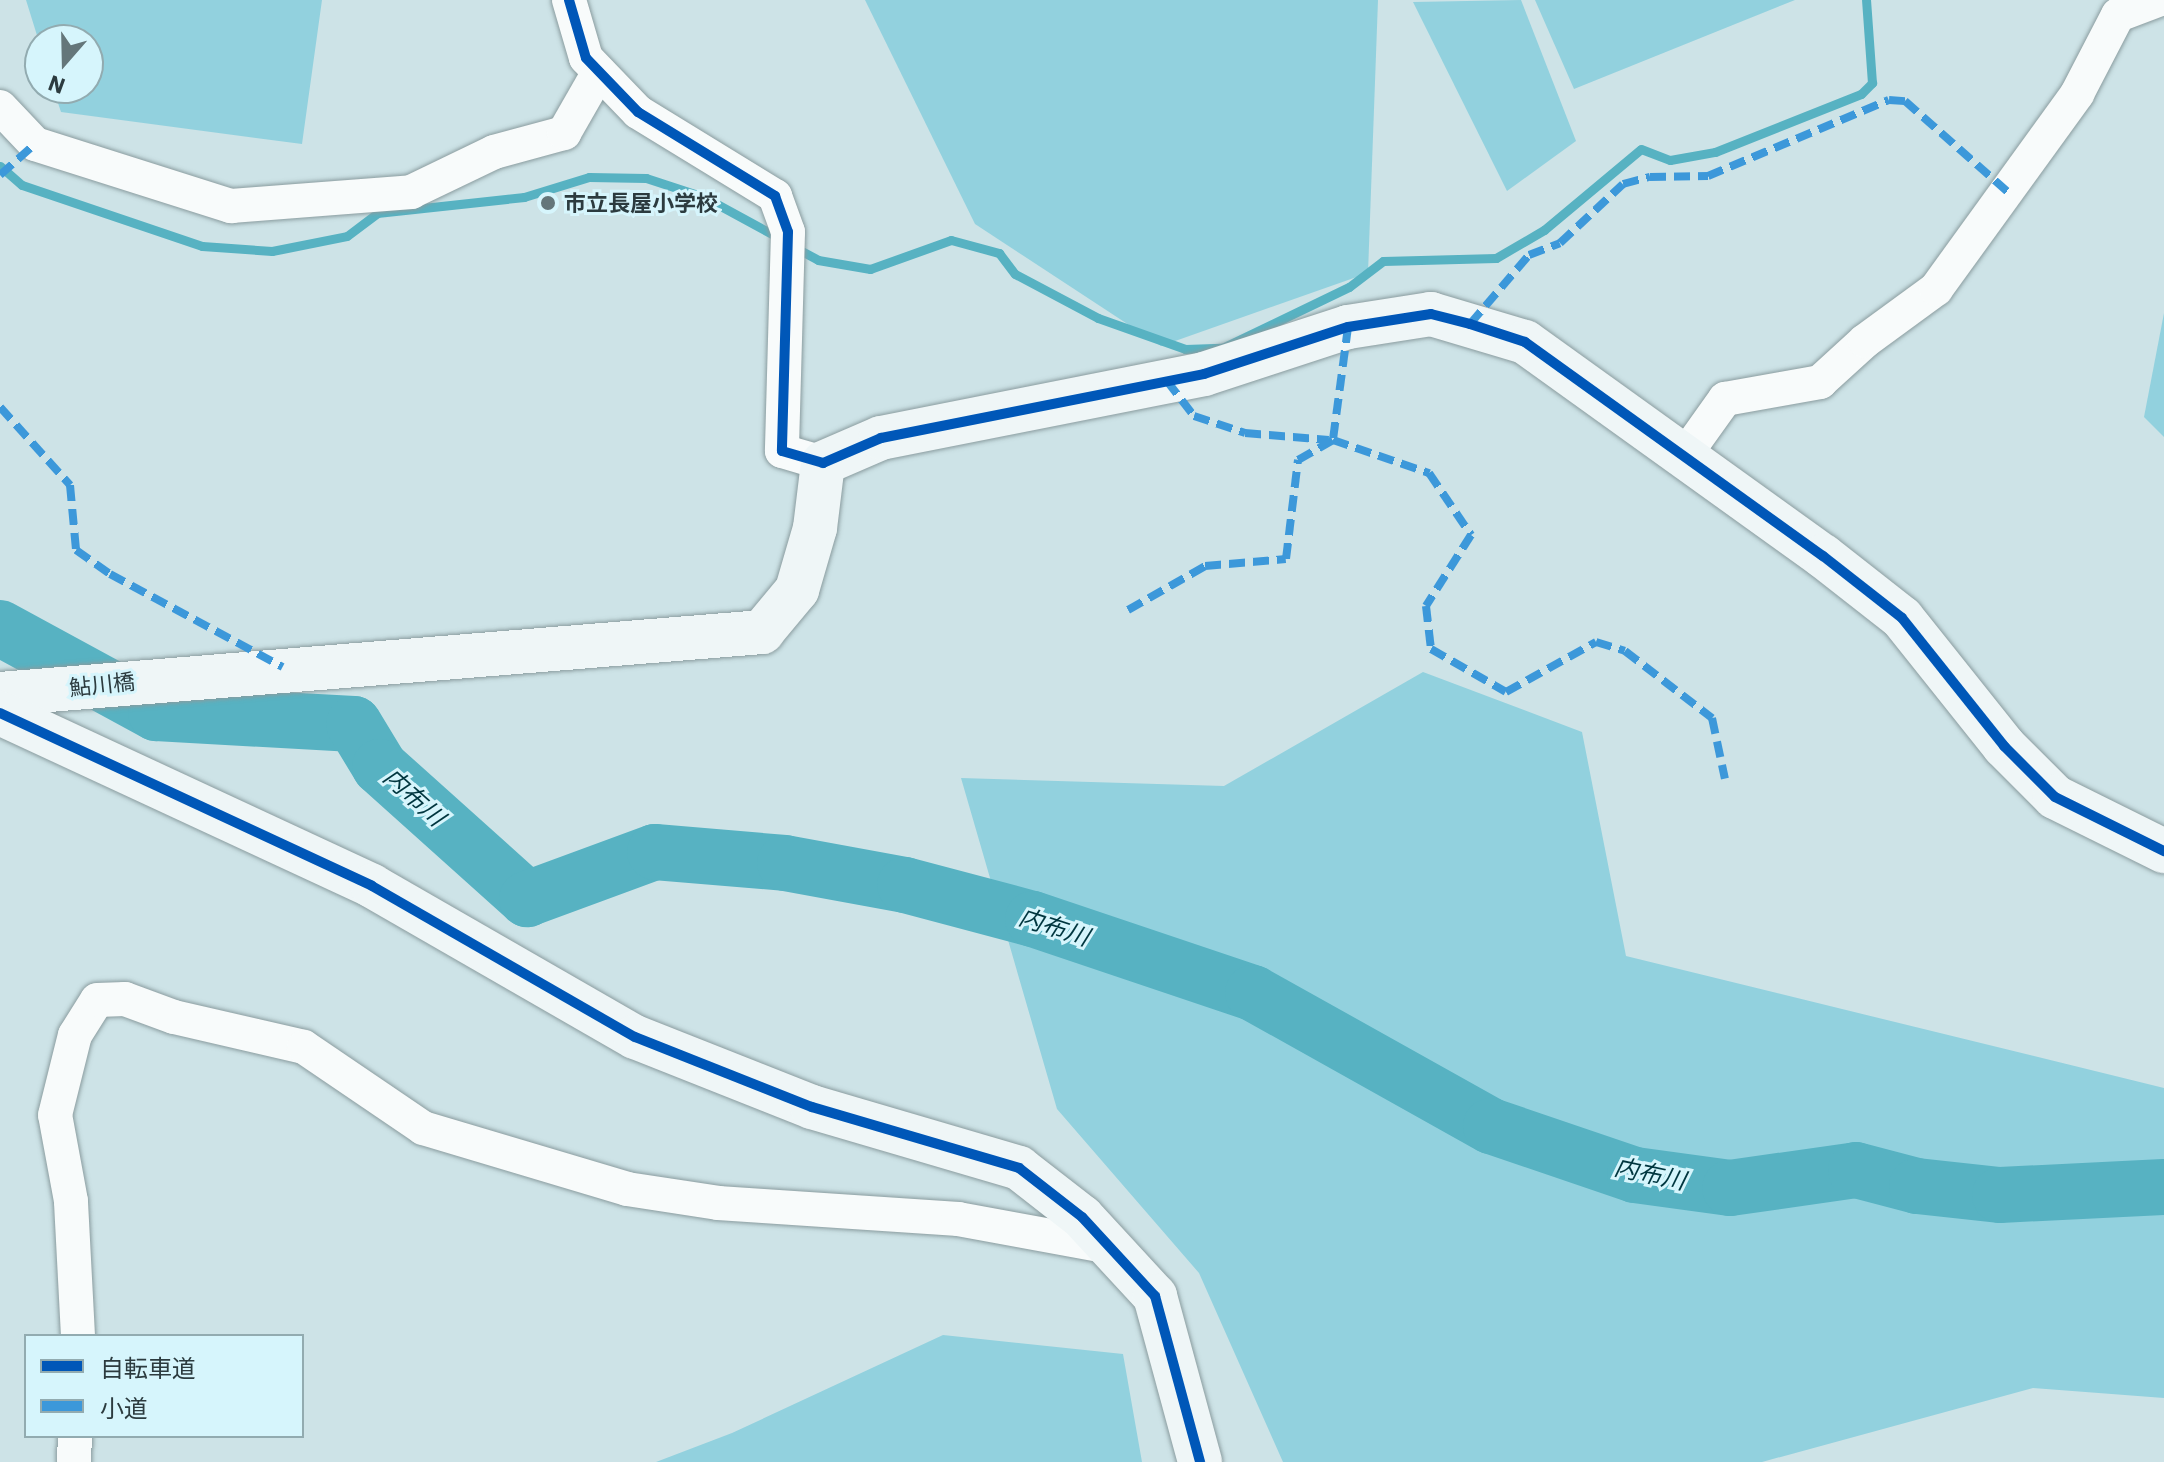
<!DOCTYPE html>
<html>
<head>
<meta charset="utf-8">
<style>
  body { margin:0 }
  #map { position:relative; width:2164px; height:1462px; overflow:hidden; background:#cde3e7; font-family:"IBM Plex Sans","Noto Sans JP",sans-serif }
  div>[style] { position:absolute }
  .green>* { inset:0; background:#92d1de }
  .stream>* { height:9px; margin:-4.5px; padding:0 4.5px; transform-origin:4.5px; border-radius:4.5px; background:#57b2c2 }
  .river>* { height:56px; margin:-28px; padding:0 28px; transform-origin:28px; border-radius:28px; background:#57b2c2 }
  .roads { filter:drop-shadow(0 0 2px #8a9c9f) drop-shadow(0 0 2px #8a9c9f) }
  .street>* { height:34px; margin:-17px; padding:0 17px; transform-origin:17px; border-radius:17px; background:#f8fbfb }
  .secondary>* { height:44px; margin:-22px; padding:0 22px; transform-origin:22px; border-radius:22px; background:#eff6f7 }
  .quiet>* { height:8px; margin-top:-4px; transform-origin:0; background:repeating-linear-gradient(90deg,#3c98da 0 16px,transparent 0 24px) }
  .cycleway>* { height:10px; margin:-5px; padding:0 5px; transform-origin:5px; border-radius:5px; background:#0057b8 }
  .dots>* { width:22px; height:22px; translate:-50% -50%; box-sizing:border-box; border:4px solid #d6f5fc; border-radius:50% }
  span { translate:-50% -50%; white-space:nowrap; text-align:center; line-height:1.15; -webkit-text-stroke:6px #d6f5fc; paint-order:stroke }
  .poi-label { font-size:22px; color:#2c3b3f; font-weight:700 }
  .left { translate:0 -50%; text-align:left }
  .street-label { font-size:22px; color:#2c3b3f }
  .water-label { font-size:24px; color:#00363f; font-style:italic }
  .legend { position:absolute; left:24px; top:1334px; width:280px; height:104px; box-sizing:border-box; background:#d6f5fc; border:2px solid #92abb0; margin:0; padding:10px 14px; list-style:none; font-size:24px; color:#2c3b3f }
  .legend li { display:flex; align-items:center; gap:16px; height:40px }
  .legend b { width:40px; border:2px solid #92abb0 }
  .north { position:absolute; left:24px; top:24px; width:80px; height:80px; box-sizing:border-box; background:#d6f5fc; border:2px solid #92abb0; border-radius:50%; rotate:200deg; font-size:22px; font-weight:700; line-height:32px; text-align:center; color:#2c3b3f }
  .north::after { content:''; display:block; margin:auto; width:28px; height:36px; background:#64767a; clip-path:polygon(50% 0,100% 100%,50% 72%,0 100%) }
</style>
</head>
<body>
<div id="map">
  <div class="green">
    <div style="clip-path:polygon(26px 0,322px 0,302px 144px,61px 112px,53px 88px,88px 88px,88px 40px,40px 40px,40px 45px)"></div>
    <div style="clip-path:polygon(865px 0,1378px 0,1368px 273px,1161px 346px,975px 224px)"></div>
    <div style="clip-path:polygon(1521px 0,1576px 141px,1507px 191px,1413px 2px)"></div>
    <div style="clip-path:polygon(1535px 0,1795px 0,1574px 89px)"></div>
    <div style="clip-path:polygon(2164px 313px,2164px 437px,2144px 417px)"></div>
    <div style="clip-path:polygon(1423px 672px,1582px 732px,1626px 956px,2164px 1088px,2164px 1398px,2033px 1388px,1762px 1462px,1283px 1462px,1199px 1273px,1057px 1109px,961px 778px,1224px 786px)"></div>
    <div style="clip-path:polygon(943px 1335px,1123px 1354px,1142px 1462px,656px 1462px,732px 1433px)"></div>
  </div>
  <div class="stream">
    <div style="left:0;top:166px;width:29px;rotate:41deg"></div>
    <div style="left:22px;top:185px;width:190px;rotate:18.7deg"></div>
    <div style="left:202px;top:246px;width:70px;rotate:4.1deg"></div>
    <div style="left:272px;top:251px;width:76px;rotate:-11.3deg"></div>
    <div style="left:347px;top:236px;width:38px;rotate:-37deg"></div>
    <div style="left:377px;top:213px;width:148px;rotate:-6.2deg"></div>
    <div style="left:524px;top:197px;width:68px;rotate:-17.1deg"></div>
    <div style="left:589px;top:177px;width:57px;rotate:1deg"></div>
    <div style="left:646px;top:178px;width:61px;rotate:18.1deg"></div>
    <div style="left:704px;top:197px;width:88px;rotate:28.6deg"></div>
    <div style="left:794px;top:247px;width:27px;rotate:28deg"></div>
    <div style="left:818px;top:260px;width:53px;rotate:9.8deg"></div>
    <div style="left:870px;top:269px;width:86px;rotate:-19.7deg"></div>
    <div style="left:951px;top:240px;width:50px;rotate:15.2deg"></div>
    <div style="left:999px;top:253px;width:26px;rotate:53deg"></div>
    <div style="left:1015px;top:274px;width:94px;rotate:27.9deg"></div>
    <div style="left:1098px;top:318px;width:92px;rotate:19.6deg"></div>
    <div style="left:1185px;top:349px;width:37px;rotate:-2deg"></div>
    <div style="left:1222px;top:348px;width:141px;rotate:-25.7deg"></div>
    <div style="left:1349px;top:287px;width:43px;rotate:-37.4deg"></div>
    <div style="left:1383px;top:261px;width:113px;rotate:-1.5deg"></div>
    <div style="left:1496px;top:258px;width:56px;rotate:-30.3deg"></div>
    <div style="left:1544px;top:230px;width:126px;rotate:-39.9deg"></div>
    <div style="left:1641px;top:149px;width:31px;rotate:21deg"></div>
    <div style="left:1670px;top:160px;width:46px;rotate:-10.1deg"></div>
    <div style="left:1715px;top:152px;width:157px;rotate:-21.7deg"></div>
    <div style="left:1861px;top:94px;width:16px;rotate:-45deg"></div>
    <div style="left:1872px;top:83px;width:83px;rotate:-94.1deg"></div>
  </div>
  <div class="river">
    <div style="left:0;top:628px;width:178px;rotate:28.6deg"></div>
    <div style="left:156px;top:713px;width:198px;rotate:3.2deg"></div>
    <div style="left:354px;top:724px;width:50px;rotate:58.8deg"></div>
    <div style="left:380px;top:767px;width:198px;rotate:41.9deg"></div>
    <div style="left:527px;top:899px;width:136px;rotate:-20.2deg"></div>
    <div style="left:655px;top:852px;width:130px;rotate:4.8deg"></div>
    <div style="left:785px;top:863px;width:122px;rotate:10.4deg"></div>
    <div style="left:905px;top:885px;width:132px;rotate:14.9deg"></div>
    <div style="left:1033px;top:919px;width:232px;rotate:18.6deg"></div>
    <div style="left:1253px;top:993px;width:273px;rotate:29.2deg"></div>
    <div style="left:1491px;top:1126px;width:152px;rotate:18.8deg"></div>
    <div style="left:1635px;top:1175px;width:96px;rotate:7.8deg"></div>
    <div style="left:1730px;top:1188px;width:127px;rotate:-8.1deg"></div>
    <div style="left:1856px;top:1170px;width:63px;rotate:14.7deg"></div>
    <div style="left:1917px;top:1186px;width:83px;rotate:6.2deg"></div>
    <div style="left:2000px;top:1195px;width:164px;rotate:-2.8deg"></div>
  </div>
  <div class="roads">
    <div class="street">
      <div style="left:569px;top:0;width:60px;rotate:73.7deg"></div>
      <div style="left:586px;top:58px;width:75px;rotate:46.1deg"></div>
      <div style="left:638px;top:112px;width:161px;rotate:31.5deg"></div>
      <div style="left:775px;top:196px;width:38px;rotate:70deg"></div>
      <div style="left:788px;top:232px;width:219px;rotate:91.6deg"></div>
      <div style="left:782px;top:451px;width:43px;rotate:16.3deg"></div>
      <div style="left:0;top:107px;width:51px;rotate:46.6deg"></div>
      <div style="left:35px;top:144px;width:206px;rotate:17.6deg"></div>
      <div style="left:231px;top:206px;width:181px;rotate:-4.4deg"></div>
      <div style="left:411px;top:192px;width:92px;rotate:-25.7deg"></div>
      <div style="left:494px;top:152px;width:73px;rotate:-15.2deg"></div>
      <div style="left:564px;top:133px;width:70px;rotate:-60.2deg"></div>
      <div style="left:1685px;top:455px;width:69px;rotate:-54.5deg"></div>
      <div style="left:1725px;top:399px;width:97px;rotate:-10.1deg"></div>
      <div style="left:1820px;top:382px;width:61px;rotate:-42.3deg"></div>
      <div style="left:1865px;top:341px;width:88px;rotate:-36.2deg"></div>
      <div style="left:1936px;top:289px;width:241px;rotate:-54.1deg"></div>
      <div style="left:2077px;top:94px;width:89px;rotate:-62.6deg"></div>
      <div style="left:2118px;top:15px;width:43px;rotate:-20.6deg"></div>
      <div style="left:78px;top:1336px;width:135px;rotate:-93deg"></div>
      <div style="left:71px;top:1201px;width:87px;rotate:-100.5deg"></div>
      <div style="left:55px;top:1115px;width:82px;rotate:-76deg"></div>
      <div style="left:75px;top:1035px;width:41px;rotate:-57.8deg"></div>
      <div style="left:97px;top:1000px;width:28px;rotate:-2deg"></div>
      <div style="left:125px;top:999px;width:52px;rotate:20.2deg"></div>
      <div style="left:174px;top:1017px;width:133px;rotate:13deg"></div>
      <div style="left:304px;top:1047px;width:144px;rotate:34.2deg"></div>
      <div style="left:423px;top:1128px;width:213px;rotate:16.6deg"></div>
      <div style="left:627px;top:1189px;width:92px;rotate:8.7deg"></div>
      <div style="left:718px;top:1203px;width:241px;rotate:3.8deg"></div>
      <div style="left:958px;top:1219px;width:155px;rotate:10.4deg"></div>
      <div style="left:74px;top:1462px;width:26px;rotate:-88deg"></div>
    </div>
    <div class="secondary">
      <div style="left:0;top:694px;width:765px;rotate:-4.65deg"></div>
      <div style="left:762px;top:632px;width:55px;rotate:-50.2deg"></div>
      <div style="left:797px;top:590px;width:65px;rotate:-73.8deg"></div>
      <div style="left:815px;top:528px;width:65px;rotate:-83deg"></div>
      <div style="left:823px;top:463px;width:63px;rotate:-23.3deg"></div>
      <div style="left:881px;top:438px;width:329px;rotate:-11.2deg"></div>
      <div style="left:1204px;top:374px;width:151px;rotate:-18.1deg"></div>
      <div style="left:1348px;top:327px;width:84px;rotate:-8.9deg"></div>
      <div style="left:1431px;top:314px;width:98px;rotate:16.6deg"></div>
      <div style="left:1525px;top:342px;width:367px;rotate:35.7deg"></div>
      <div style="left:1823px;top:556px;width:100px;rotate:38.1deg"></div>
      <div style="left:1902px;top:618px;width:164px;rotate:51.4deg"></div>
      <div style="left:2004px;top:746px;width:72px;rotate:45deg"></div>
      <div style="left:2055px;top:797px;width:122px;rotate:26.4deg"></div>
      <div style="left:0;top:713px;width:410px;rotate:24.9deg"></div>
      <div style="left:372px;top:886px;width:303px;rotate:29.9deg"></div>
      <div style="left:635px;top:1037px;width:190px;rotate:21.6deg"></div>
      <div style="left:812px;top:1107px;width:216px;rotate:16.4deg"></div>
      <div style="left:1019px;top:1168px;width:80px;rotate:37.9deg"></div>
      <div style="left:1082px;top:1217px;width:108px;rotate:47.3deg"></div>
      <div style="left:1155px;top:1296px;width:172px;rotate:74.8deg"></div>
    </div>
  </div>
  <div class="quiet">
    <div style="left:0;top:175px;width:47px;rotate:-41.5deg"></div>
    <div style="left:1470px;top:324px;width:91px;rotate:-49.5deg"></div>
    <div style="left:1529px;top:255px;width:33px;rotate:-21deg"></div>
    <div style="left:1560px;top:243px;width:86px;rotate:-43.1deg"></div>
    <div style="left:1623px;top:184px;width:28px;rotate:-15deg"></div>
    <div style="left:1650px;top:177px;width:58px;rotate:-1deg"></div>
    <div style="left:1708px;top:176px;width:196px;rotate:-22.8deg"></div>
    <div style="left:1889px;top:100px;width:16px;rotate:4deg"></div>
    <div style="left:1905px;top:101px;width:137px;rotate:41.5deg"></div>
    <div style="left:1348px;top:327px;width:114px;rotate:97.6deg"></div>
    <div style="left:1333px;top:440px;width:102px;rotate:19deg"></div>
    <div style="left:1429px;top:473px;width:75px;rotate:55.9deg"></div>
    <div style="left:1471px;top:535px;width:84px;rotate:122.4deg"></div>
    <div style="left:1426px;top:606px;width:43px;rotate:83.4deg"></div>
    <div style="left:1431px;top:649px;width:86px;rotate:29.8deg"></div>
    <div style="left:1506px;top:692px;width:103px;rotate:-29.1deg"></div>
    <div style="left:1596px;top:642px;width:30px;rotate:17deg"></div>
    <div style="left:1625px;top:651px;width:110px;rotate:37.6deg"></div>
    <div style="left:1712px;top:718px;width:62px;rotate:78deg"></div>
    <div style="left:1167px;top:381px;width:44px;rotate:52.4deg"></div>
    <div style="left:1194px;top:416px;width:54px;rotate:18.4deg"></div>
    <div style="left:1245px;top:433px;width:84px;rotate:4.8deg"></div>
    <div style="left:0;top:407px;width:105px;rotate:48.1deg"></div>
    <div style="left:70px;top:485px;width:65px;rotate:84.7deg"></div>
    <div style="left:76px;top:550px;width:42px;rotate:35.2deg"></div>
    <div style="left:110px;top:574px;width:196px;rotate:28.3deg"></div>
    <div style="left:1128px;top:610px;width:89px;rotate:-29.7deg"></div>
    <div style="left:1205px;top:566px;width:81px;rotate:-4.9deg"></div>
    <div style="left:1286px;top:559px;width:100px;rotate:-83.1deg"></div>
    <div style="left:1298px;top:460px;width:40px;rotate:-29.7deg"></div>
  </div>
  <div class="cycleway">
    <div style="left:569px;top:0;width:60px;rotate:73.7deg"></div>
    <div style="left:586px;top:58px;width:75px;rotate:46.1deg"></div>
    <div style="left:638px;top:112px;width:161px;rotate:31.5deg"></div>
    <div style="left:775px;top:196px;width:38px;rotate:70deg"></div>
    <div style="left:788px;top:232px;width:219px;rotate:91.6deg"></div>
    <div style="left:782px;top:451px;width:43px;rotate:16.3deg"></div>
    <div style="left:823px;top:463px;width:63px;rotate:-23.3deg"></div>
    <div style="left:881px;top:438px;width:329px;rotate:-11.2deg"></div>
    <div style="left:1204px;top:374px;width:151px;rotate:-18.1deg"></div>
    <div style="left:1348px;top:327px;width:84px;rotate:-8.9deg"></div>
    <div style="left:1431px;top:314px;width:40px;rotate:14.4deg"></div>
    <div style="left:1470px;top:324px;width:58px;rotate:18.1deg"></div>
    <div style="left:1525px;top:342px;width:367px;rotate:35.7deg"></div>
    <div style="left:1823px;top:556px;width:100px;rotate:38.1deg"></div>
    <div style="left:1902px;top:618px;width:164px;rotate:51.4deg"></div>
    <div style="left:2004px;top:746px;width:72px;rotate:45deg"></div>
    <div style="left:2055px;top:797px;width:122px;rotate:26.4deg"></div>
    <div style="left:0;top:713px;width:410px;rotate:24.9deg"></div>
    <div style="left:372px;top:886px;width:303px;rotate:29.9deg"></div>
    <div style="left:635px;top:1037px;width:190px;rotate:21.6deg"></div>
    <div style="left:812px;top:1107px;width:216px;rotate:16.4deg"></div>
    <div style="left:1019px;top:1168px;width:80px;rotate:37.9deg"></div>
    <div style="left:1082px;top:1217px;width:108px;rotate:47.3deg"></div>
    <div style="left:1155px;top:1296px;width:172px;rotate:74.8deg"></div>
  </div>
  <div class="dots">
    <div style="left:548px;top:203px;background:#64767a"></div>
  </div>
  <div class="poi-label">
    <span class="left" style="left:564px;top:203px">市立長屋小学校</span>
  </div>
  <div class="street-label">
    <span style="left:102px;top:684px;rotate:-6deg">鮎川橋</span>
  </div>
  <div class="water-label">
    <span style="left:414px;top:797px;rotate:42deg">内布川</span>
    <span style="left:1054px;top:927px;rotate:18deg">内布川</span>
    <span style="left:1650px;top:1174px;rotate:12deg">内布川</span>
  </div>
  <ul class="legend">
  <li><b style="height:10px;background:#0057b8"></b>自転車道</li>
  <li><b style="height:10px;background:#3c98da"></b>小道</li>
  </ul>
  <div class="north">N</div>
</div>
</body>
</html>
